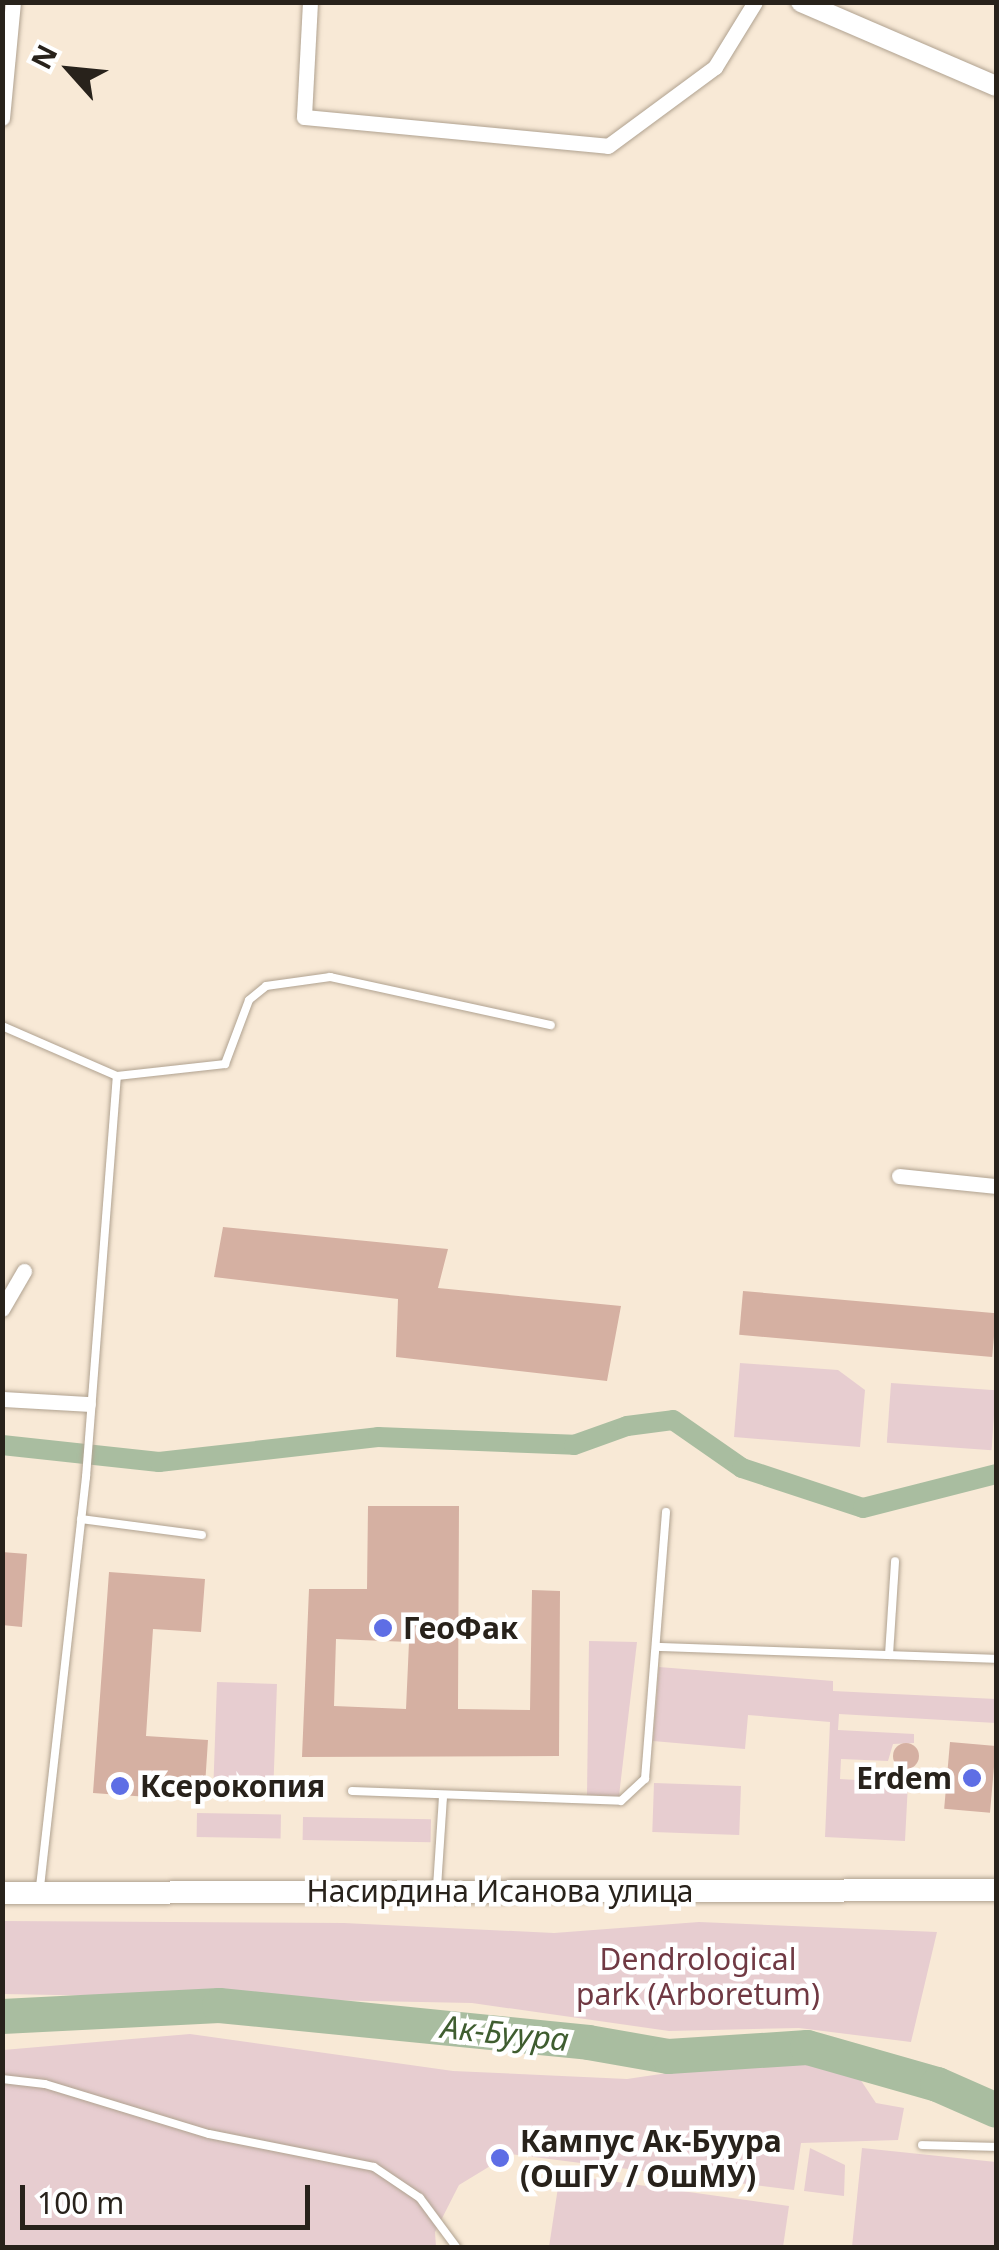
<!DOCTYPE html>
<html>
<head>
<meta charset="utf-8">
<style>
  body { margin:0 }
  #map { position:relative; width:999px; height:2250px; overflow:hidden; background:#f8e9d6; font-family:"Noto Sans",sans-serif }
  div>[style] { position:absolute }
  .green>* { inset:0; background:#e7cdd0; transform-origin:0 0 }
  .canal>* { height:20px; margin:-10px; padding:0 10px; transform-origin:10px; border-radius:10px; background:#a9bda0 }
  .river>* { height:35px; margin:-17.5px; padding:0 17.5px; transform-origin:17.5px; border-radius:17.5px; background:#a9bda0 }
  .building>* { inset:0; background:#d5b0a2; transform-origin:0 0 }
  .round { border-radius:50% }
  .roads { filter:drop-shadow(0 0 2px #b0a290) drop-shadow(0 0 2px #b0a290) }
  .service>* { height:8px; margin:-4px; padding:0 4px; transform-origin:4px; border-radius:4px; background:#fff }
  .minor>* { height:15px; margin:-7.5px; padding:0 7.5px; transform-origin:7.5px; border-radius:7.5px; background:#fff }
  .tertiary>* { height:20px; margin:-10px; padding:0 10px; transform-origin:10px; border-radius:10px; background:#fff }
  .secondary>* { height:22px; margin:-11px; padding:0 11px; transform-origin:11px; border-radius:11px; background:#fff }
  .dots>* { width:28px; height:28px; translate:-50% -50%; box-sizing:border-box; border:5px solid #fff; border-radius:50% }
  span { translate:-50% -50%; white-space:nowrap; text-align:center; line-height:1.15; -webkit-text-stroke:9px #fff; paint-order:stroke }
  .poi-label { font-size:30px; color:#28221b; font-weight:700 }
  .left { translate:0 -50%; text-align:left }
  .right { translate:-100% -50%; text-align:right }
  .street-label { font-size:30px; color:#28221b }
  .park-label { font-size:30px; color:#703943 }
  .water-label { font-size:32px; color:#3f5d30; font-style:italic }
  .frame { position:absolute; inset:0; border:5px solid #28221b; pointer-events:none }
  .north { position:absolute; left:20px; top:20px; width:100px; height:100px; -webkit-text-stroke:8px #fff; paint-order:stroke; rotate:297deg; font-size:28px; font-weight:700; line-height:40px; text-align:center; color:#28221b }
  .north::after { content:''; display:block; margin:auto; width:35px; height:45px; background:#28221b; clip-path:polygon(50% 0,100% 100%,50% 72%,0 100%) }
  .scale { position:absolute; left:20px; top:2185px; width:290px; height:45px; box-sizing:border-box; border:5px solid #28221b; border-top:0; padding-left:12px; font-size:30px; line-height:35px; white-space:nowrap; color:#28221b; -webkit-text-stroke:8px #fff; paint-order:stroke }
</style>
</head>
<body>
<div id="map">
  <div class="green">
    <div style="clip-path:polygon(740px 1363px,838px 1370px,865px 1390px,860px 1447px,734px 1437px)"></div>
    <div style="left:891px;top:1383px;width:105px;height:60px;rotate:4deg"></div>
    <div style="clip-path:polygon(589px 1641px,637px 1642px,619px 1796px,587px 1795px)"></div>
    <div style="clip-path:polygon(659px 1667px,833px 1681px,833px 1691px,996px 1699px,996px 1723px,839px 1714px,838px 1730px,914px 1734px,914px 1743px,893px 1744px,888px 1761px,841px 1759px,840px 1779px,908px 1783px,905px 1841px,825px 1837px,830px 1722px,748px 1715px,745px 1749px,653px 1741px)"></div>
    <div style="left:217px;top:1682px;width:60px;height:102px;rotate:2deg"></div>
    <div style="left:654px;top:1783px;width:87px;height:49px;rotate:2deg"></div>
    <div style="left:197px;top:1813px;width:84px;height:24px;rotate:1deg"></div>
    <div style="left:303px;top:1817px;width:128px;height:23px;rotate:1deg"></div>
    <div style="clip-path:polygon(3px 1921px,344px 1923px,554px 1933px,699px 1922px,937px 1932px,911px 2042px,799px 2028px,669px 2031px,472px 2003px,3px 1994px)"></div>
    <div style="clip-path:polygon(190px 2034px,453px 2071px,627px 2079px,783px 2056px,854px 2070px,876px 2103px,904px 2108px,898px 2140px,801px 2143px,794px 2190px,510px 2154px,459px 2185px,435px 2232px,436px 2247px,3px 2248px,3px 2050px)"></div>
    <div style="clip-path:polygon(810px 2148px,845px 2165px,844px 2196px,804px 2191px)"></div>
    <div style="clip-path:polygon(862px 2148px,996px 2162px,996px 2247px,852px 2247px)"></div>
    <div style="clip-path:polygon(560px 2174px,789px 2206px,783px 2247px,549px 2247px)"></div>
  </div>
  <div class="canal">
    <div style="left:2px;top:1445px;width:158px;rotate:6.2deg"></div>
    <div style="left:159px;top:1462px;width:220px;rotate:-6.5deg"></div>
    <div style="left:378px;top:1437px;width:196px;rotate:2.3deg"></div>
    <div style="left:574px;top:1445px;width:56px;rotate:-19.7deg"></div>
    <div style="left:627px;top:1426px;width:46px;rotate:-7.4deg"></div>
    <div style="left:673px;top:1420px;width:84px;rotate:34.8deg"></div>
    <div style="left:742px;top:1468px;width:127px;rotate:18.3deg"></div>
    <div style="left:863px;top:1508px;width:137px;rotate:-14.3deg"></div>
  </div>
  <div class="river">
    <div style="left:2px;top:2016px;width:217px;rotate:-2.9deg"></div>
    <div style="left:219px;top:2005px;width:371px;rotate:5.7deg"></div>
    <div style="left:588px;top:2042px;width:81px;rotate:9.9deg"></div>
    <div style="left:668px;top:2056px;width:139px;rotate:-3.7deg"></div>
    <div style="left:807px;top:2047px;width:135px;rotate:15.9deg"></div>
    <div style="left:937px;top:2084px;width:64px;rotate:23.8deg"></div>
  </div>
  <div class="building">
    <div style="clip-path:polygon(223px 1227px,448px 1249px,438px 1288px,621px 1306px,607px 1381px,396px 1357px,398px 1299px,214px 1277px)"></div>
    <div style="left:743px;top:1291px;width:254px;height:44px;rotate:5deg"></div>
    <div style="clip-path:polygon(evenodd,368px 1506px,459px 1506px,458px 1709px,530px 1710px,532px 1590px,560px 1591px,559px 1756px,302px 1757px,309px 1589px,367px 1589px,368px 1506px,336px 1639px,409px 1642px,406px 1709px,334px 1706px,336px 1639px)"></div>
    <div style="clip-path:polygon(2px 1552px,27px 1554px,22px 1627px,2px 1625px)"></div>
    <div style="clip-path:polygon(109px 1572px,205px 1579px,201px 1632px,153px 1629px,146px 1736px,208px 1740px,204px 1801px,93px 1793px)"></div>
    <div style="left:950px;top:1742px;width:46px;height:67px;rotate:5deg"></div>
    <div class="round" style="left:893px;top:1743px;width:26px;height:26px"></div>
  </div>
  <div class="roads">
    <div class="service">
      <div style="left:2px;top:1026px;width:125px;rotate:23.5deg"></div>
      <div style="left:117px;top:1076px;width:109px;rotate:-6.3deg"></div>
      <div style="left:225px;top:1064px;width:68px;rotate:-69.4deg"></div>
      <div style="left:249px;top:1000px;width:22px;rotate:-39deg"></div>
      <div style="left:266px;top:986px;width:65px;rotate:-8deg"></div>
      <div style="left:330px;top:977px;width:226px;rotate:12.3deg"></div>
      <div style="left:81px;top:1519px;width:122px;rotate:7.5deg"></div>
      <div style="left:658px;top:1647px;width:338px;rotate:2deg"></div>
      <div style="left:889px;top:1655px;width:94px;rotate:-86.3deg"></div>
      <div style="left:352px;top:1791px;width:269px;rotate:2.1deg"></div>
      <div style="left:621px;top:1801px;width:33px;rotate:-43deg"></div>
      <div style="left:645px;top:1779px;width:268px;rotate:-85.5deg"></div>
      <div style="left:40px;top:1887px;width:413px;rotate:-83.6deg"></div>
      <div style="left:86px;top:1477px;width:402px;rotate:-85.6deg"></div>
      <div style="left:437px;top:1887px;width:90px;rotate:-86.2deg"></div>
      <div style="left:2px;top:2079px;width:43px;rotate:6.6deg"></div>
      <div style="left:45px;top:2084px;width:171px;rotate:17deg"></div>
      <div style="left:209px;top:2134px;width:168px;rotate:11.3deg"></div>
      <div style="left:374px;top:2167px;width:55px;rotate:34deg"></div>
      <div style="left:420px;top:2198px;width:62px;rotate:53.5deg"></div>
      <div style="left:922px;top:2145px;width:74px;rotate:1.5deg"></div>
    </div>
    <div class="minor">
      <div style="left:310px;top:2px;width:115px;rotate:93deg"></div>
      <div style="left:304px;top:117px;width:305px;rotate:5.4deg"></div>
      <div style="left:608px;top:146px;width:133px;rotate:-36.4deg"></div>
      <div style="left:715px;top:67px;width:76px;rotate:-58.4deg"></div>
      <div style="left:2px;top:118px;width:117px;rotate:-84.6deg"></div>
      <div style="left:899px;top:1176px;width:98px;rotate:5.9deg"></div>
      <div style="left:2px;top:1309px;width:44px;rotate:-59.9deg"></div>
      <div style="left:2px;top:1399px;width:86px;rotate:3.3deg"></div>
    </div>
    <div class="tertiary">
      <div style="left:801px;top:2px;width:212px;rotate:23.3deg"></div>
    </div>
    <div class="secondary">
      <div style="left:2px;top:1893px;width:994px;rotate:-0.17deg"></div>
    </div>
  </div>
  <div class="dots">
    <div style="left:383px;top:1628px;background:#5e6ee5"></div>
    <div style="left:972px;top:1778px;background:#5e6ee5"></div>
    <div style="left:120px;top:1786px;background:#5e6ee5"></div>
    <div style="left:500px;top:2158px;background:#5e6ee5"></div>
  </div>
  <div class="poi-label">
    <span class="left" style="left:403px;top:1628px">ГеоФак</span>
    <span class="right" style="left:952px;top:1778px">Erdem</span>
    <span class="left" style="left:140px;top:1786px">Ксерокопия</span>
    <span class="left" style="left:520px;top:2158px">Кампус Ак-Буура<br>(ОшГУ / ОшМУ)</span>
  </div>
  <div class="street-label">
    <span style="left:500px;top:1891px">Насирдина Исанова улица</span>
  </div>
  <div class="park-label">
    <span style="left:698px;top:1976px">Dendrological<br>park (Arboretum)</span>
  </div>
  <div class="water-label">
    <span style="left:505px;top:2033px;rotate:6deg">Ак-Буура</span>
  </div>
  <div class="frame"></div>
  <div class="north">N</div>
  <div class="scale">100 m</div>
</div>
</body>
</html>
